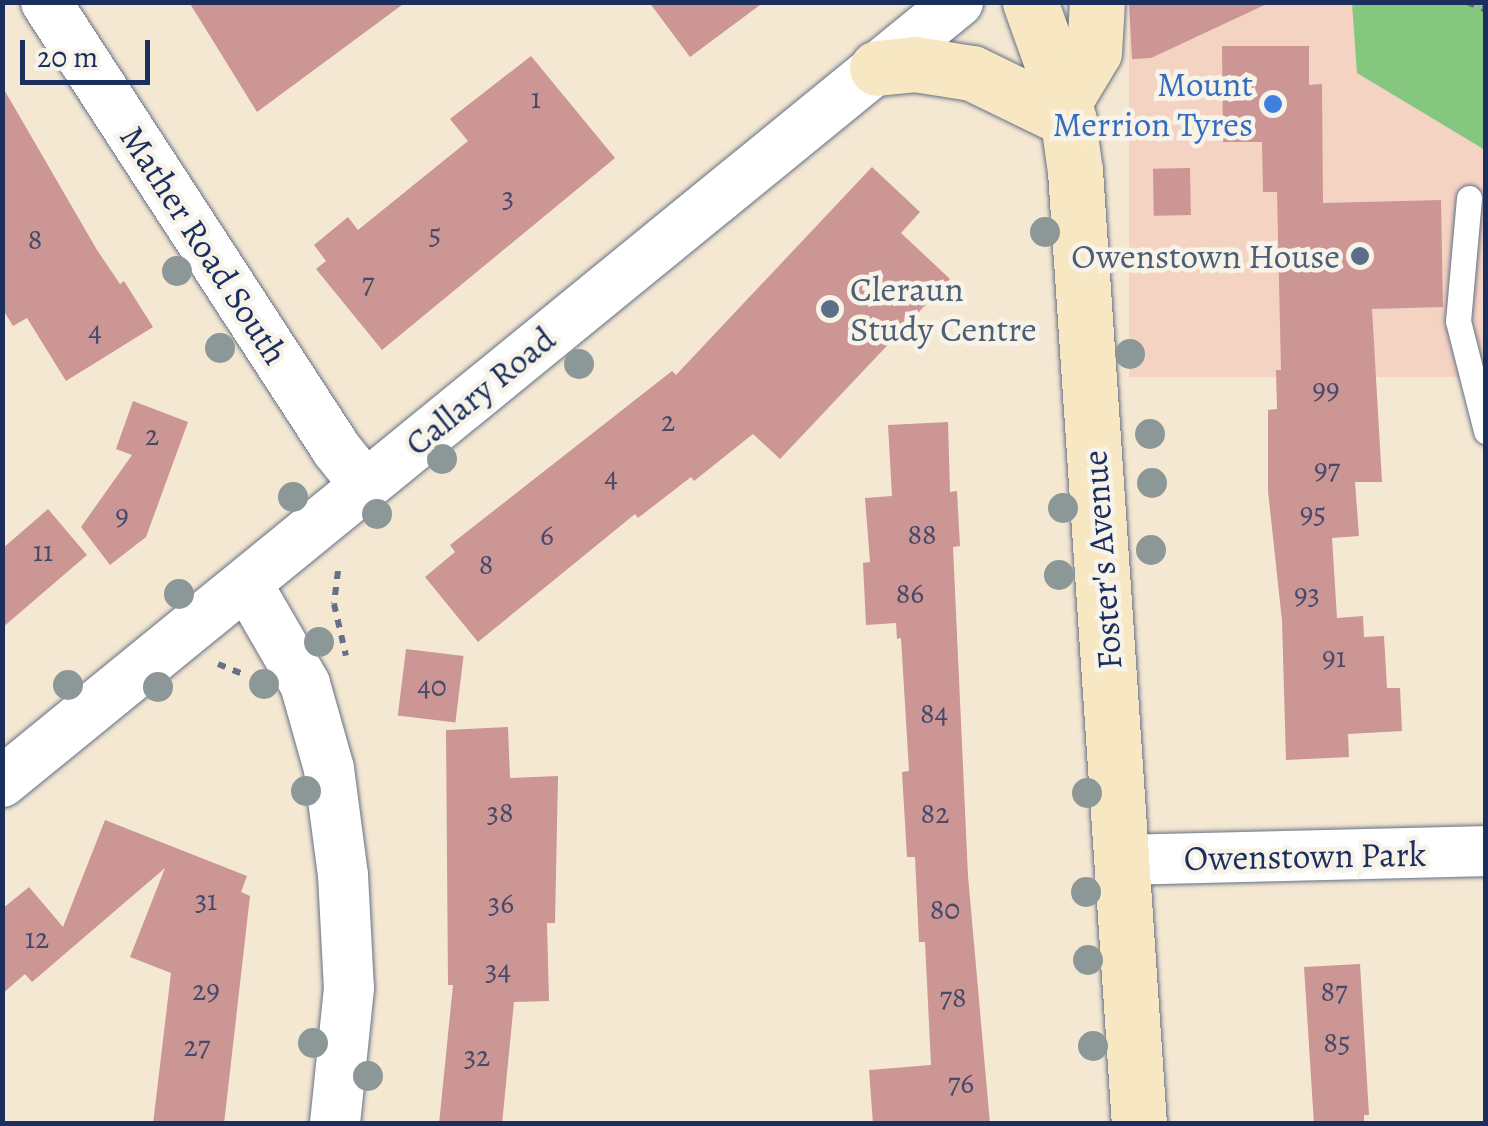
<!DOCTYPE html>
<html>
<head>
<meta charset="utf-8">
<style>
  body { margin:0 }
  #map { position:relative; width:1488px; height:1126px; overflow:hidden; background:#f4e8d2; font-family:Alegreya,serif }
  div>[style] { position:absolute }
  .built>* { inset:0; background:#f5d3c2; transform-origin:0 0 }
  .green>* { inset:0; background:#85c77f }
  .building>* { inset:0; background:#cb9693; transform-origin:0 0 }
  .path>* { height:6px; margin-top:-3px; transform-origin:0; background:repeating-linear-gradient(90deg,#677087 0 8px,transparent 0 16px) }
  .roads { filter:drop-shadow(0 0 2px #677087) drop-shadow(0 0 2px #677087) }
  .lane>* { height:25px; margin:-12.5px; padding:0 12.5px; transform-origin:12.5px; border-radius:12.5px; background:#fff }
  .street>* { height:50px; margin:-25px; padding:0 25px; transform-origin:25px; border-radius:25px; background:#fff }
  .secondary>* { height:55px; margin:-27.5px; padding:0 27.5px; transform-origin:27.5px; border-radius:27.5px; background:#f7e8c3 }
  .trees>* { width:30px; height:30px; margin:-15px; border-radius:50%; background:#8c9797 }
  .dots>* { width:28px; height:28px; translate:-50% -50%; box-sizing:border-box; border:5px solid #f7f3e8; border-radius:50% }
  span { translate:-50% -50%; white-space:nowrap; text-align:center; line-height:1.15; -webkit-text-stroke:9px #f7f3e8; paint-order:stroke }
  .number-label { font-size:30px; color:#47496b }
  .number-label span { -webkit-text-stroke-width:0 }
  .shop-label { font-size:35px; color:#366cbe }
  .right { translate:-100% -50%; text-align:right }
  .street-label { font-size:35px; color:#1b2f5e }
  .service-label { font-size:35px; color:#4e5e75 }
  .left { translate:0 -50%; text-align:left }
  .frame { position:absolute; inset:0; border:5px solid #1b2f5e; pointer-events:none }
  .scale { position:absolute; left:20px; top:40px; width:130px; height:45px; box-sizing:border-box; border:5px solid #1b2f5e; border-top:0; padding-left:12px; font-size:30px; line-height:35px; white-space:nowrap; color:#1b2f5e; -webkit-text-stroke:8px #f7f3e8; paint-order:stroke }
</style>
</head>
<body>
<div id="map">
  <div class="built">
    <div style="left:1129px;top:3px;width:356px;height:374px"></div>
  </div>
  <div class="green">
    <div style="clip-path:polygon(1352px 3px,1485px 3px,1485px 150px,1357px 73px)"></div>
  </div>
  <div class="building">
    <div style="clip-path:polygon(189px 2px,406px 2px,257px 112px)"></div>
    <div style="clip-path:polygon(649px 2px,764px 2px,690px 57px)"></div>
    <div style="clip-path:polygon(1129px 2px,1271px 2px,1151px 58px,1132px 59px)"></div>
    <div style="clip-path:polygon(1222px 46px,1309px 46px,1309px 85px,1322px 84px,1323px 203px,1441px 200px,1443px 307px,1372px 309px,1382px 482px,1355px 482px,1359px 536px,1332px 538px,1337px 618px,1363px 616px,1364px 637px,1384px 636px,1387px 688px,1400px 688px,1402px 731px,1348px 734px,1349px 757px,1286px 760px,1282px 621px,1268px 491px,1268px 410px,1277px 409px,1276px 370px,1281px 370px,1277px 192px,1263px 192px,1262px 142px,1223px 142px)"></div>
    <div style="clip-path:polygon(531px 56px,615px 158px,382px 350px,316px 269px,326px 261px,314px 245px,348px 217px,358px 230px,468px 141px,450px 119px)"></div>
    <div style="clip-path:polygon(2px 86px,97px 250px,120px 284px,124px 281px,153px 327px,66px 381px,27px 318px,13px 326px,2px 308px)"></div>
    <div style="clip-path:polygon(872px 167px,920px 212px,901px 233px,950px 279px,780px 459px,753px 434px,694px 481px,691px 477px,638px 518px,635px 514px,478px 642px,425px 577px,455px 552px,450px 545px,672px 371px,676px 375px)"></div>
    <div style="left:1190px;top:168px;width:47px;height:37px;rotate:89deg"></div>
    <div style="clip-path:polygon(133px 401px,188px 422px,146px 537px,110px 565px,81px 527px,132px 455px,116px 449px)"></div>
    <div style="clip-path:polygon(948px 422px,950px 492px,957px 491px,960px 546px,953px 547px,968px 876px,990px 1124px,873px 1124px,869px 1070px,931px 1065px,925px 942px,919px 942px,915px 857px,907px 857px,902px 772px,909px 771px,901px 638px,897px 639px,896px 623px,866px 625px,863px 563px,870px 562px,865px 498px,892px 496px,888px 425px)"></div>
    <div style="clip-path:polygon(48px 509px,87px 555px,2px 628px,2px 549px)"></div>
    <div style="left:406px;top:649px;width:58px;height:67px;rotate:7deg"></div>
    <div style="clip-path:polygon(508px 727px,510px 778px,558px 776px,555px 923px,547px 923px,549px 1001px,514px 1002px,502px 1124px,439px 1124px,453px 985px,448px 985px,446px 730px)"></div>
    <div style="clip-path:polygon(105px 820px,247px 876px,241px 892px,250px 896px,224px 1124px,153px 1124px,171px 973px,130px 957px,165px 868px,32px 982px,25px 974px,2px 994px,2px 909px,29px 887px,63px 927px)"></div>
    <div style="clip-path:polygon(1360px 964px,1369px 1115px,1364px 1115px,1364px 1124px,1314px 1124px,1304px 967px)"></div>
  </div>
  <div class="path">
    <div style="left:1467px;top:2px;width:21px;rotate:23deg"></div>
    <div style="left:338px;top:571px;width:33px;rotate:97deg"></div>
    <div style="left:334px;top:604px;width:53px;rotate:77deg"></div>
    <div style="left:218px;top:664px;width:27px;rotate:22deg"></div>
  </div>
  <div class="roads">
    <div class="lane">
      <div style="left:1469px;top:198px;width:123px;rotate:95.1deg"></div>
      <div style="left:1458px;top:321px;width:114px;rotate:75.7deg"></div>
    </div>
    <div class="street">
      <div style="left:46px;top:2px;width:534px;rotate:56.99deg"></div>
      <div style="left:337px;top:450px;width:45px;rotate:51.3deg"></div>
      <div style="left:247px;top:584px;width:116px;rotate:59.9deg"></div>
      <div style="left:305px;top:684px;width:88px;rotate:74.2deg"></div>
      <div style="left:329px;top:769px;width:107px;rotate:82.5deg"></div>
      <div style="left:343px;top:875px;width:113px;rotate:87deg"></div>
      <div style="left:349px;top:988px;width:137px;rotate:95.9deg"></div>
      <div style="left:2px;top:782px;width:1234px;rotate:-39.21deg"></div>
      <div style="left:1124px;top:860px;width:362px;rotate:-1.4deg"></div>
    </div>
    <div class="secondary">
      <div style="left:1030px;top:2px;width:104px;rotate:70.3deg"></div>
      <div style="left:1065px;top:100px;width:72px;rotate:82deg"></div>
      <div style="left:1075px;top:171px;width:955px;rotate:86.16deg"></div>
      <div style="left:877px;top:68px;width:38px;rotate:-6deg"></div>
      <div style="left:915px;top:64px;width:58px;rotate:9deg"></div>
      <div style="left:972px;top:73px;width:108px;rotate:25.9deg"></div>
      <div style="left:1065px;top:100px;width:56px;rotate:-58.9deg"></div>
      <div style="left:1094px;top:52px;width:50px;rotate:-86.6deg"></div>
    </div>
  </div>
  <div class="trees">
    <div style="left:1045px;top:232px"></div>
    <div style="left:177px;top:271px"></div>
    <div style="left:220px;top:348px"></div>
    <div style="left:1130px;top:354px"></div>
    <div style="left:579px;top:364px"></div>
    <div style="left:1150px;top:434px"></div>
    <div style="left:442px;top:459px"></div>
    <div style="left:1152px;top:483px"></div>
    <div style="left:293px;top:497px"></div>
    <div style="left:1063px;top:508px"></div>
    <div style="left:377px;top:514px"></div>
    <div style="left:1151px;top:550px"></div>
    <div style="left:1059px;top:575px"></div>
    <div style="left:179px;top:594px"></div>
    <div style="left:319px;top:642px"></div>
    <div style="left:264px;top:684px"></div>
    <div style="left:68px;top:685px"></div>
    <div style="left:158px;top:687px"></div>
    <div style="left:306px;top:791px"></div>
    <div style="left:1087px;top:793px"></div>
    <div style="left:1086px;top:892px"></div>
    <div style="left:1088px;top:960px"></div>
    <div style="left:313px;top:1043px"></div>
    <div style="left:1093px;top:1046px"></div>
    <div style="left:368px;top:1076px"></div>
  </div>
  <div class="dots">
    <div style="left:1273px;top:104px;background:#3f7fe0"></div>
    <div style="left:1360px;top:256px;background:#5c6f8a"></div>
    <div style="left:830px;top:309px;background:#5c6f8a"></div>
  </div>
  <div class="number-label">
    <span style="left:536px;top:98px">1</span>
    <span style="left:508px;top:197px">3</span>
    <span style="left:435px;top:234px">5</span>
    <span style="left:35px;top:239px">8</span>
    <span style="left:368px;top:283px">7</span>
    <span style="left:95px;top:331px">4</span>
    <span style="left:1326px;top:389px">99</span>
    <span style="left:668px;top:421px">2</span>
    <span style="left:152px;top:435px">2</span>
    <span style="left:1327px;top:469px">97</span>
    <span style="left:611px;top:477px">4</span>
    <span style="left:1313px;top:513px">95</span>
    <span style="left:122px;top:515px">9</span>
    <span style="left:922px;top:534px">88</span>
    <span style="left:547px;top:535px">6</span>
    <span style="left:43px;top:551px">11</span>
    <span style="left:486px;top:564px">8</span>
    <span style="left:910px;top:593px">86</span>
    <span style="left:1307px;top:594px">93</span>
    <span style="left:1334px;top:657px">91</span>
    <span style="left:432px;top:686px">40</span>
    <span style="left:934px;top:713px">84</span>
    <span style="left:500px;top:812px">38</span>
    <span style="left:935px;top:813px">82</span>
    <span style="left:206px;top:900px">31</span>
    <span style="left:501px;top:903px">36</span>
    <span style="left:945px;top:909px">80</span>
    <span style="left:37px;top:938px">12</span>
    <span style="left:498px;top:970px">34</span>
    <span style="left:206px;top:990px">29</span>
    <span style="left:1334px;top:991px">87</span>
    <span style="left:953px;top:997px">78</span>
    <span style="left:1337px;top:1042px">85</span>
    <span style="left:197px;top:1046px">27</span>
    <span style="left:477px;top:1056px">32</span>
    <span style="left:961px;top:1083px">76</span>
  </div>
  <div class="shop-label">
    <span class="right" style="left:1253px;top:104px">Mount<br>Merrion Tyres</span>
  </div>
  <div class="street-label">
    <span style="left:204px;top:245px;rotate:57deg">Mather Road South</span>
    <span style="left:480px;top:391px;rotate:-39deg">Callary Road</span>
    <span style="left:1102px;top:560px;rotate:-94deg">Foster's Avenue</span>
    <span style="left:1305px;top:856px;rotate:-1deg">Owenstown Park</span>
  </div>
  <div class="service-label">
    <span class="right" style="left:1340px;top:256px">Owenstown House</span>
    <span class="left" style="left:850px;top:309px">Cleraun<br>Study Centre</span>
  </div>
  <div class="frame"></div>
  <div class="scale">20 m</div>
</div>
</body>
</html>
